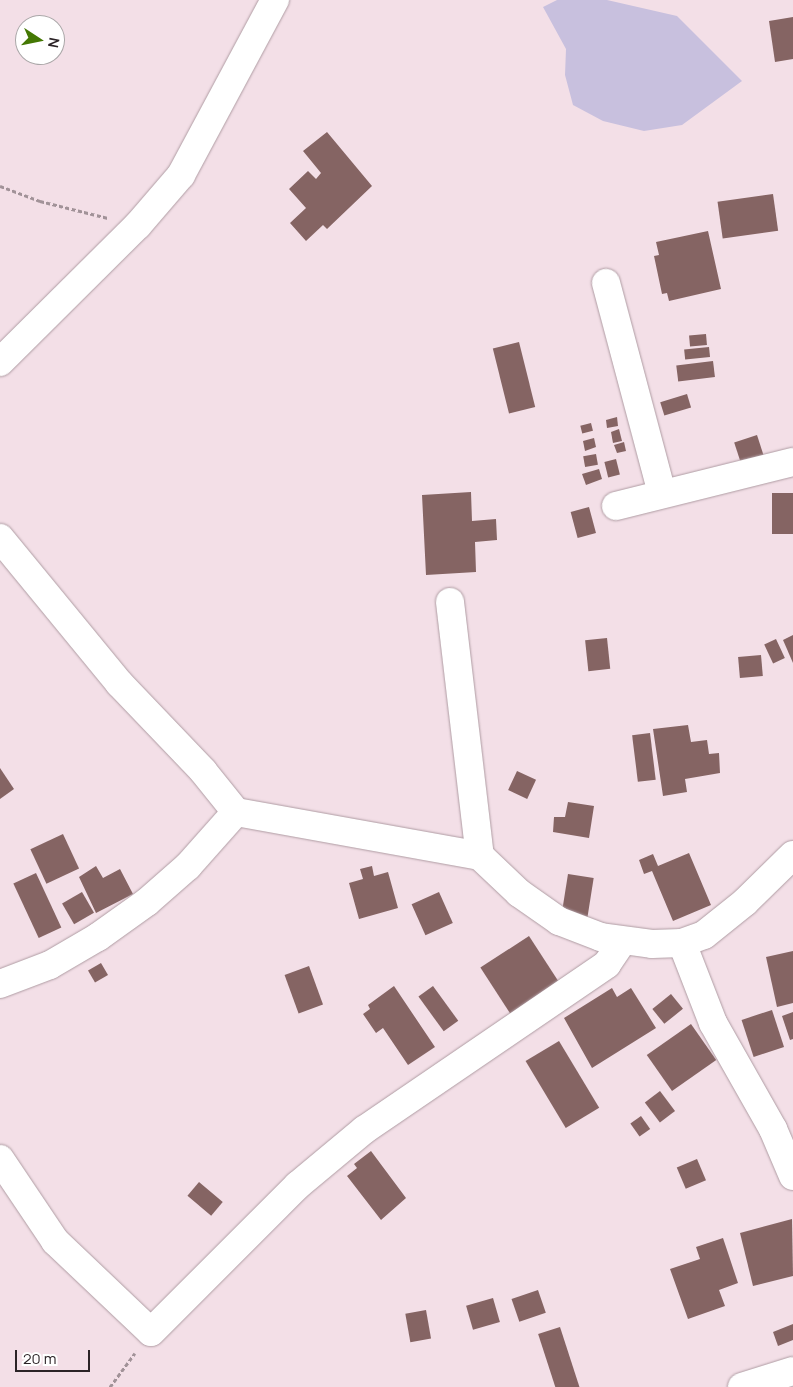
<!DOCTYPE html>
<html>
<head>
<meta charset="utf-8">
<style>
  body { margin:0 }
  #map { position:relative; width:793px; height:1387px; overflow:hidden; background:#f3dfe7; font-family:Manrope,sans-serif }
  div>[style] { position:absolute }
  .water>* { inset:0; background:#c8c0de }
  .building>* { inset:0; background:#856463; transform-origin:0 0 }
  .path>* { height:3px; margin-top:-1.5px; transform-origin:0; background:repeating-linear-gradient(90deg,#a19298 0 4px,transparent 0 6.5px) }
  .roads { filter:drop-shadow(0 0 1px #af9ca3) drop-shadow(0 0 1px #af9ca3) }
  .minor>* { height:28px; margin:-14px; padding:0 14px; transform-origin:14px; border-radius:14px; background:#fff }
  span { translate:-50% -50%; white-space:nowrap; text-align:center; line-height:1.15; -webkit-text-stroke:5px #fff; paint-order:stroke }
  .north { position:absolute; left:15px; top:15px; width:50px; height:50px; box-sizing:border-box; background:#fff; border:1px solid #aaa7a8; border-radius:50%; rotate:101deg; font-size:14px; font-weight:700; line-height:20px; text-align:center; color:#2b2326 }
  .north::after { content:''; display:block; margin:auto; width:18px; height:22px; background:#447803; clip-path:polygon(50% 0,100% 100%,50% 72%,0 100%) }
  .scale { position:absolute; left:15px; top:1350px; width:75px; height:22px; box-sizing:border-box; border:2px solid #2b2326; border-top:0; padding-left:6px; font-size:15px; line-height:18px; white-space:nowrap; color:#2b2326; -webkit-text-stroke:4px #fff; paint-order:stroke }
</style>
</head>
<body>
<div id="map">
  <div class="water">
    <div style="clip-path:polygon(557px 0,607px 0,677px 16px,742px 81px,682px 125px,644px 131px,603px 121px,573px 105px,565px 75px,566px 49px,543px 7px)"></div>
  </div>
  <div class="building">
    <div style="clip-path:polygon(793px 17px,793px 59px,775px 62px,769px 21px)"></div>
    <div style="clip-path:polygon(327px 132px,372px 186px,327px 229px,323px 225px,306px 241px,290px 223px,306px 208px,289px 189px,308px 171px,316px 179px,321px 173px,303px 151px)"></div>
    <div style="left:773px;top:194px;width:37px;height:56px;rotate:82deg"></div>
    <div style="clip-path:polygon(708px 231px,721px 289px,669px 301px,667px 293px,662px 294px,654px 256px,659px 255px,656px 242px)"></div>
    <div style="left:706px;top:334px;width:11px;height:17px;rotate:85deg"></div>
    <div style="left:519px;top:342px;width:67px;height:27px;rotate:76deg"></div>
    <div style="left:709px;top:347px;width:10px;height:25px;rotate:84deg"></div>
    <div style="left:713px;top:361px;width:16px;height:37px;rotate:83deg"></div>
    <div style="left:687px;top:394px;width:14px;height:28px;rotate:73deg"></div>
    <div style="clip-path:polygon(617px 417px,618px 426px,607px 428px,606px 420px)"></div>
    <div style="left:591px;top:423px;width:8px;height:11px;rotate:76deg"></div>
    <div style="clip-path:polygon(619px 429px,622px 441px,613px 443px,611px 432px)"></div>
    <div style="left:757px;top:435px;width:22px;height:24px;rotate:72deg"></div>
    <div style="clip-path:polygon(594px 438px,596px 447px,585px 451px,583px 441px)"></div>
    <div style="clip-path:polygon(624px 442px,626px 451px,617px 453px,614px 445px)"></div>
    <div style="left:596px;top:454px;width:11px;height:13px;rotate:80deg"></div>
    <div style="left:616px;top:459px;width:16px;height:12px;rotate:76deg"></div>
    <div style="clip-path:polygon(599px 469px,602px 479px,586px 485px,582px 474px)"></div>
    <div style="clip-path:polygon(471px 492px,472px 521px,496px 519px,497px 540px,475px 542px,476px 572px,426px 575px,422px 495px)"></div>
    <div style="left:793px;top:493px;width:41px;height:21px;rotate:90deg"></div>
    <div style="left:589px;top:507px;width:27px;height:19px;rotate:75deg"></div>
    <div style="clip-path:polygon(793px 635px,793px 663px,783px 640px)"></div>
    <div style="left:607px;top:638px;width:31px;height:22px;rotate:84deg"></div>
    <div style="left:776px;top:639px;width:21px;height:13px;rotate:65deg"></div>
    <div style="left:761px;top:655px;width:21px;height:23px;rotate:85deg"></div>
    <div style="clip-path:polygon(688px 725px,691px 742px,707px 740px,709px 754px,719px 753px,720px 773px,685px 779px,687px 792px,663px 796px,653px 729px)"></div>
    <div style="left:650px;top:733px;width:47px;height:18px;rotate:83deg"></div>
    <div style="clip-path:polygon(0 768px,14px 789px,0 799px)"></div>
    <div style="left:517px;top:771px;width:21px;height:21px;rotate:25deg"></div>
    <div style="clip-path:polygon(568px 802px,594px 806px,589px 838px,553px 832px,554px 817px,565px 817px)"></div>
    <div style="left:63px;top:834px;width:38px;height:36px;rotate:65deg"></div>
    <div style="clip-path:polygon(689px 853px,711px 905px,673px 921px,652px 871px,644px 874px,639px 860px,653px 854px,658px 866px)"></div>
    <div style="clip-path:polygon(96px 866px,103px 878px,120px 869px,133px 894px,96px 913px,79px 877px)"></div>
    <div style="clip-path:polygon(372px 866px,374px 876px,388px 872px,398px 908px,359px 919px,349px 883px,363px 879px,360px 869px)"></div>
    <div style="left:36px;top:873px;width:60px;height:25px;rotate:65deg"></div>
    <div style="left:568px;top:874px;width:26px;height:40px;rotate:9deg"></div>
    <div style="left:82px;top:892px;width:24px;height:23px;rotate:60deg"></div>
    <div style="left:439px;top:892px;width:34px;height:30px;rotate:66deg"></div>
    <div style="left:529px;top:936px;width:59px;height:58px;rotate:57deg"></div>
    <div style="clip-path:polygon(793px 951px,793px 1003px,777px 1007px,766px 957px)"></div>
    <div style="left:101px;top:963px;width:14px;height:15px;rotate:60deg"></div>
    <div style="left:309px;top:966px;width:41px;height:26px;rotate:70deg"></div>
    <div style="clip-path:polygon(394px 986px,435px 1047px,408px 1065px,383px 1028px,376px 1033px,363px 1014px,370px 1009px,368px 1005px)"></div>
    <div style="left:433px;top:986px;width:43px;height:18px;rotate:54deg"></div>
    <div style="clip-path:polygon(612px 988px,617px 997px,631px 988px,656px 1028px,592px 1068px,564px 1018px)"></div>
    <div style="left:671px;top:994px;width:19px;height:24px;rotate:51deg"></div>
    <div style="left:772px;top:1010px;width:39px;height:32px;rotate:72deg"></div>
    <div style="clip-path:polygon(793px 1012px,793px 1039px,790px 1040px,782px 1016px)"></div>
    <div style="left:691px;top:1024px;width:44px;height:54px;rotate:55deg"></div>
    <div style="left:559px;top:1041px;width:78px;height:39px;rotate:59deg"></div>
    <div style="left:660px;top:1091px;width:25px;height:19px;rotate:53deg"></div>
    <div style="left:641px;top:1116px;width:16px;height:13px;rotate:55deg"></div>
    <div style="clip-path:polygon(371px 1151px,406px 1198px,381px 1220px,347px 1176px,357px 1168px,354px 1164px)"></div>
    <div style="left:697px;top:1159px;width:23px;height:22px;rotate:67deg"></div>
    <div style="left:199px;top:1182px;width:31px;height:18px;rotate:40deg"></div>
    <div style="clip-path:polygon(792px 1219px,793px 1276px,753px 1286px,740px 1233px)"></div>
    <div style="clip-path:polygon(723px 1238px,738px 1283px,719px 1290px,725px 1306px,688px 1319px,670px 1269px,700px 1259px,696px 1247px)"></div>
    <div style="left:538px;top:1290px;width:24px;height:28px;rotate:71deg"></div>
    <div style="left:493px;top:1298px;width:25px;height:28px;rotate:74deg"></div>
    <div style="left:426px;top:1310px;width:29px;height:21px;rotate:80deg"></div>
    <div style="clip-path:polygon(793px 1324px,793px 1340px,778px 1346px,773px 1332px)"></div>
    <div style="left:560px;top:1327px;width:63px;height:23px;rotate:72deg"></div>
  </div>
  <div class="path">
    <div style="left:0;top:186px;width:43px;rotate:20.6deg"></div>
    <div style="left:40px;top:201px;width:70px;rotate:14deg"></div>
    <div style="left:110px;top:1387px;width:42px;rotate:-53.7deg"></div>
  </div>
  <div class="roads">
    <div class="minor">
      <div style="left:606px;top:283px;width:218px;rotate:75.1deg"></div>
      <div style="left:0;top:362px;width:194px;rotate:-44.8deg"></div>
      <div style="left:138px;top:225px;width:66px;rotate:-49.3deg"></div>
      <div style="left:181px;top:175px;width:199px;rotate:-61.8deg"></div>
      <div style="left:616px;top:506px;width:182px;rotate:-14deg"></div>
      <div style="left:0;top:538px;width:188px;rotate:50.6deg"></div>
      <div style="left:119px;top:683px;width:122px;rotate:46.3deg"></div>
      <div style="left:203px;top:771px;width:53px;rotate:51.2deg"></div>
      <div style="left:236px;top:812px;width:248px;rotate:10.2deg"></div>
      <div style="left:480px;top:856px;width:54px;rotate:43.5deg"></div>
      <div style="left:519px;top:893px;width:49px;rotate:35deg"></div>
      <div style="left:559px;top:921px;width:45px;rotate:20.9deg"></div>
      <div style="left:601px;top:937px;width:51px;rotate:7.8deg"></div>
      <div style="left:652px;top:944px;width:30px;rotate:-2deg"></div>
      <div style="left:682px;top:943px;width:23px;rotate:-20deg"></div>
      <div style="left:704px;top:935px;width:53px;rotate:-38.8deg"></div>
      <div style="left:745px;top:902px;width:67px;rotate:-44.4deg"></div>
      <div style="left:450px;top:602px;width:256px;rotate:83.3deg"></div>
      <div style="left:682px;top:943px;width:86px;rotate:68.8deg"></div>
      <div style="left:713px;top:1023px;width:122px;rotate:60.5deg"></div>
      <div style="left:773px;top:1129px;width:51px;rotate:66.9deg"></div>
      <div style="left:0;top:984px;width:53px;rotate:-20.8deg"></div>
      <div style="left:50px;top:965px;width:56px;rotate:-30.3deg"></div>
      <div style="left:98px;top:937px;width:60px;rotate:-35.5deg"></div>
      <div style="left:147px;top:902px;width:55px;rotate:-41.3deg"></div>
      <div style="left:188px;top:866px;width:72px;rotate:-48.4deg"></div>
      <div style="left:0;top:1159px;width:99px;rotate:56.1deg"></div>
      <div style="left:55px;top:1241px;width:132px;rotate:43.5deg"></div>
      <div style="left:151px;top:1332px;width:208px;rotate:-45deg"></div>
      <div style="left:298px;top:1185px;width:86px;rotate:-39.8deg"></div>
      <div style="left:364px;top:1130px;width:294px;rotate:-34.3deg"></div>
      <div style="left:607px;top:964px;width:27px;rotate:-56deg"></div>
      <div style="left:742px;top:1387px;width:53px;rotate:-17.4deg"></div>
    </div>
  </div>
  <div class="north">N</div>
  <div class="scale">20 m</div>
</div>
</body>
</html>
